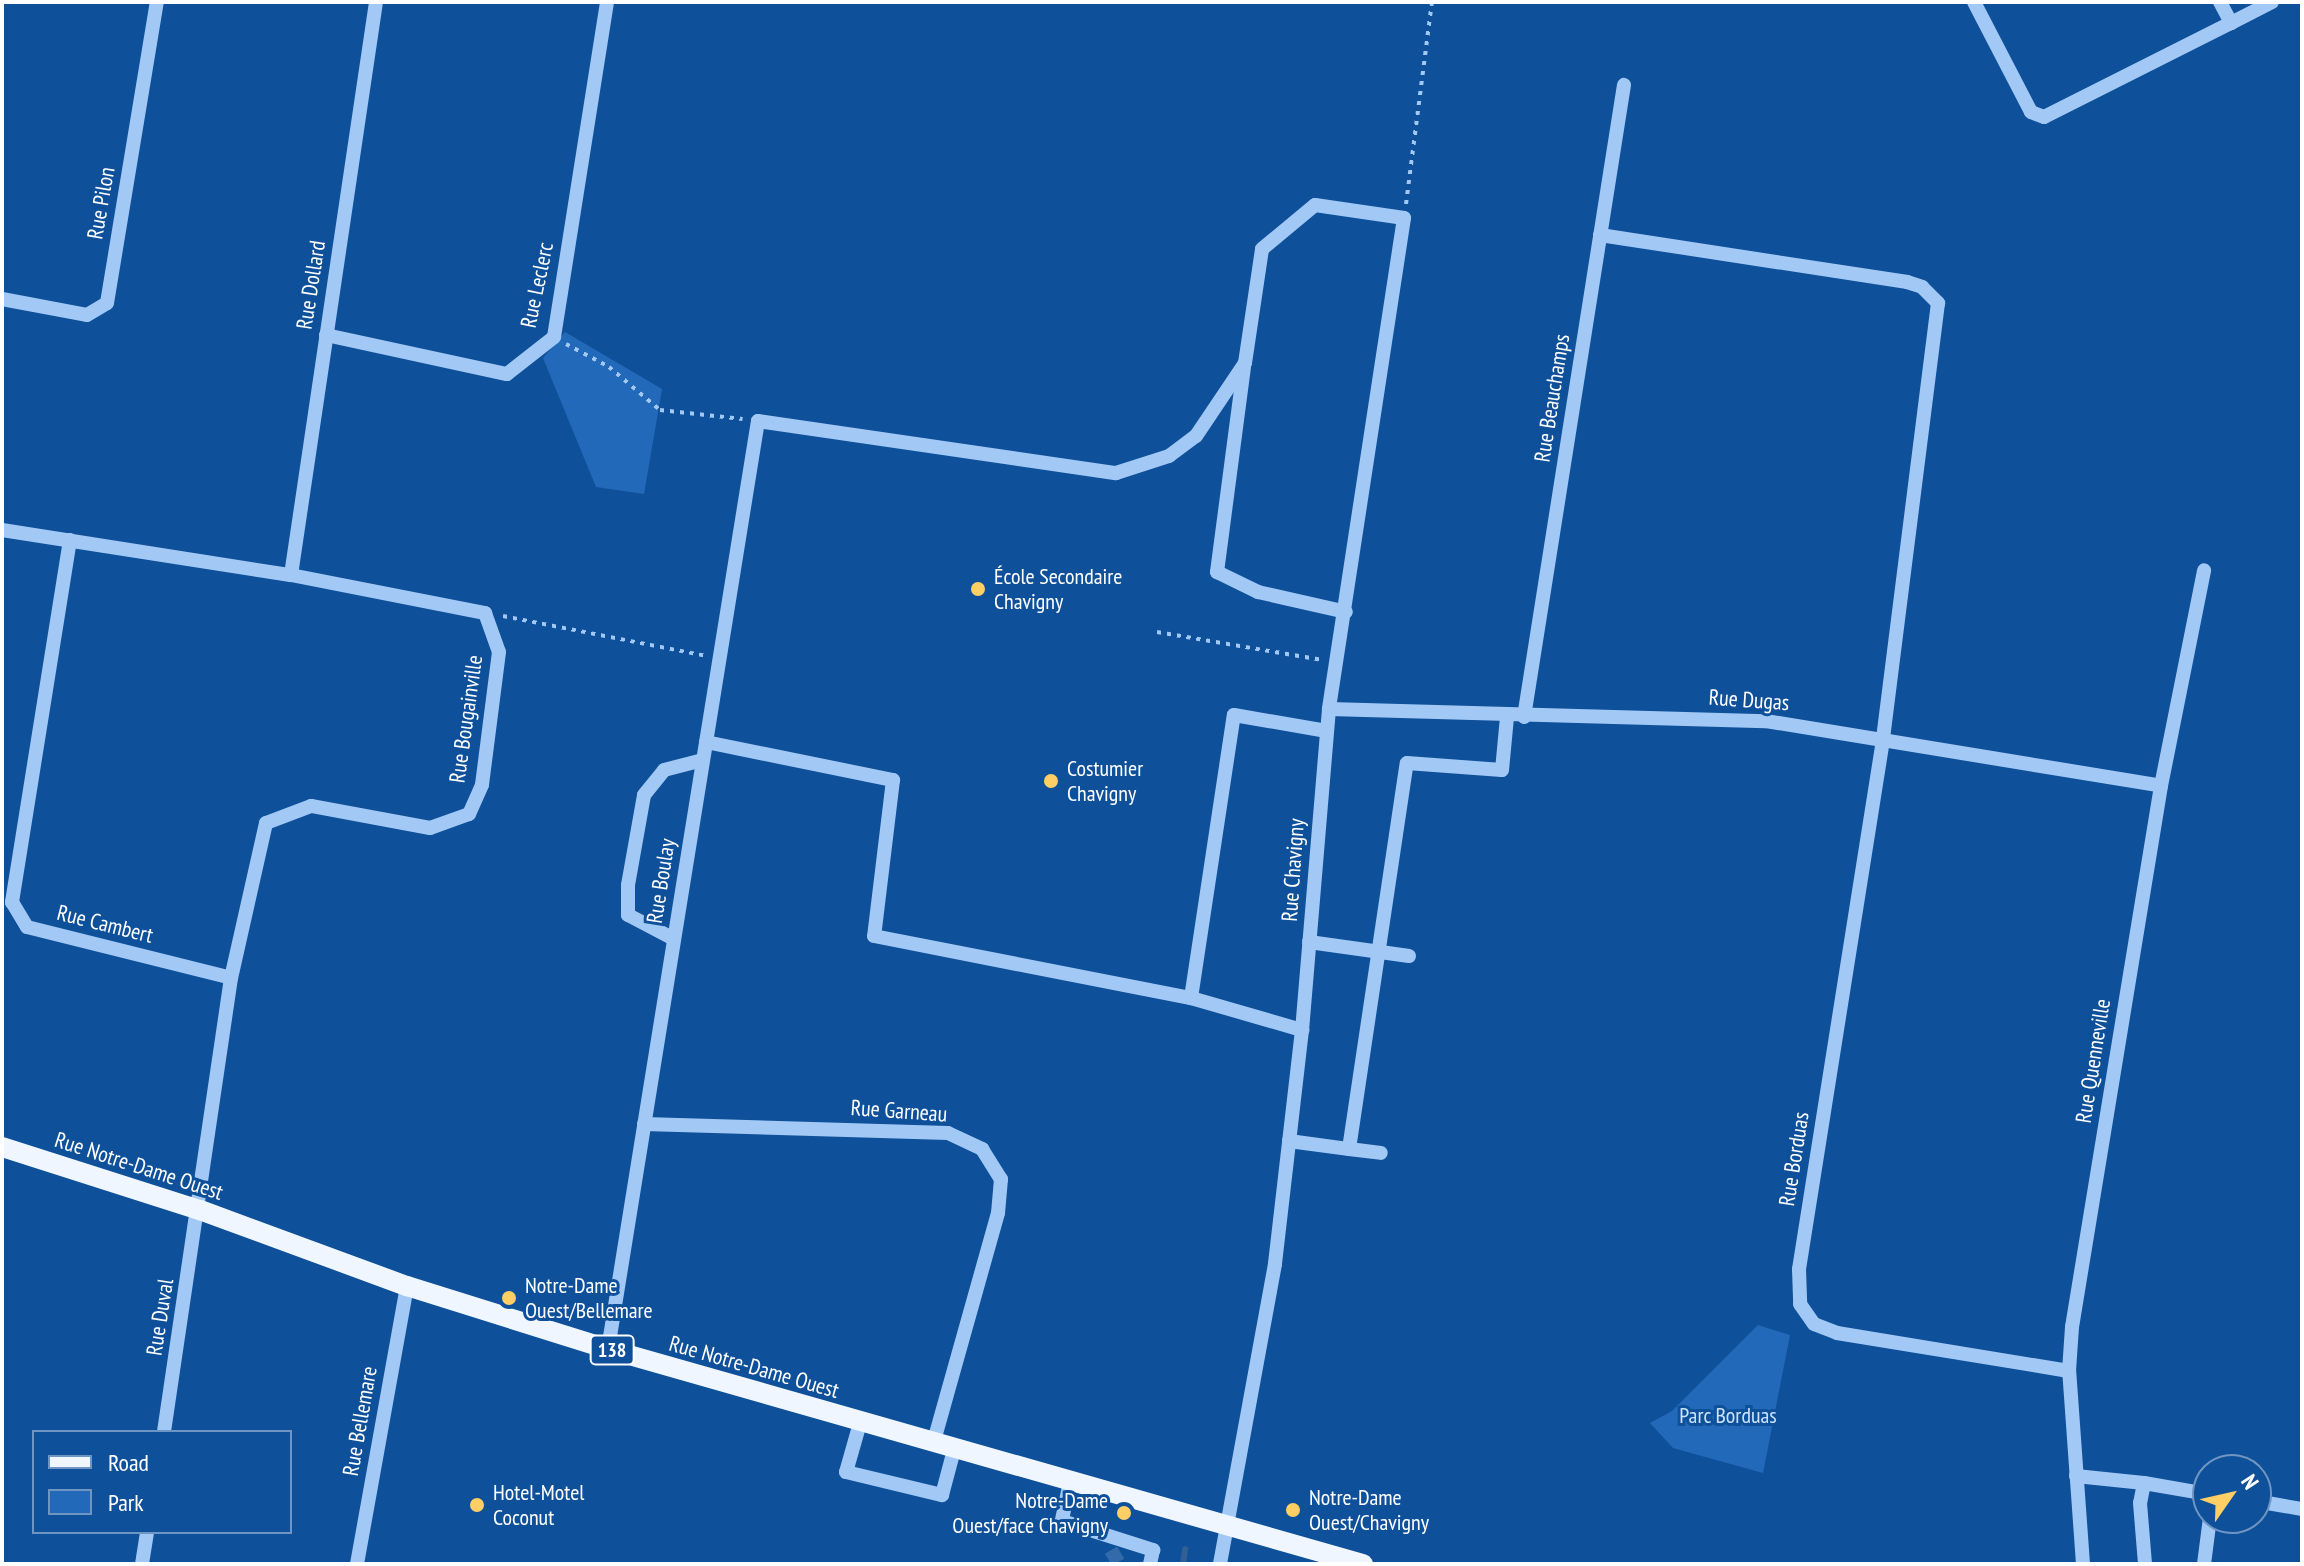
<!DOCTYPE html>
<html>
<head>
<meta charset="utf-8">
<style>
  body { margin:0 }
  #map { position:relative; width:2304px; height:1566px; overflow:hidden; background:#0f509a; font-family:"PT Sans Narrow",sans-serif }
  div>[style] { position:absolute }
  .green>* { inset:0; background:#226ab9 }
  .stream>* { height:6px; margin:-3px; padding:0 3px; transform-origin:3px; border-radius:3px; background:#315f96 }
  .minor-tunnel>* { height:14px; margin-top:-7px; transform-origin:0; background:repeating-linear-gradient(90deg,#336aa9 0 14px,transparent 0 21px) }
  .path>* { height:4px; margin-top:-2px; transform-origin:0; background:repeating-linear-gradient(90deg,#a2c9f5 0 4px,transparent 0 10px) }
  .minor>* { height:14px; margin:-7px; padding:0 7px; transform-origin:7px; border-radius:7px; background:#a2c9f5 }
  .major>* { height:20px; margin:-10px; padding:0 10px; transform-origin:10px; border-radius:10px; background:#eff6ff }
  .dots>* { width:22px; height:22px; translate:-50% -50%; box-sizing:border-box; border:4px solid #0f509a; border-radius:50% }
  span { translate:-50% -50%; white-space:nowrap; text-align:center; line-height:1.15; -webkit-text-stroke:6px #0f509a; paint-order:stroke }
  .shield-label span { padding:2px 6px; background:#0f509a; border:2px solid; border-radius:6px; -webkit-text-stroke-width:0 }
  .shield-label { font-size:20px; color:#fff; font-weight:700 }
  .street-label { font-size:22px; color:#fff }
  .poi-label { font-size:22px; color:#fff }
  .left { translate:0 -50%; text-align:left }
  .right { translate:-100% -50%; text-align:right }
  .park-label { font-size:22px; color:#cae3fe }
  .frame { position:absolute; inset:0; border:4px solid #fff; pointer-events:none }
  .legend { position:absolute; left:32px; top:1430px; width:260px; height:104px; box-sizing:border-box; background:#0f509a; border:2px solid #6f96c2; margin:0; padding:10px 14px; list-style:none; font-size:24px; color:#fff }
  .legend li { display:flex; align-items:center; gap:16px; height:40px }
  .legend b { width:40px; border:2px solid #6f96c2 }
  .north { position:absolute; left:2192px; top:1454px; width:80px; height:80px; box-sizing:border-box; background:#0f509a; border:2px solid #6f96c2; border-radius:50%; rotate:56deg; font-size:22px; font-weight:700; line-height:32px; text-align:center; color:#fff }
  .north::after { content:''; display:block; margin:auto; width:28px; height:36px; background:#ffcf65; clip-path:polygon(50% 0,100% 100%,50% 72%,0 100%) }
</style>
</head>
<body>
<div id="map">
  <div class="green">
    <div style="clip-path:polygon(565px 332px,662px 389px,644px 494px,596px 487px,543px 358px)"></div>
    <div style="clip-path:polygon(1758px 1325px,1790px 1335px,1763px 1473px,1673px 1448px,1650px 1423px,1672px 1411px)"></div>
  </div>
  <div class="stream">
    <div style="left:1183px;top:1564px;width:15px;rotate:-82deg"></div>
  </div>
  <div class="minor-tunnel">
    <div style="left:1111px;top:1550px;width:16px;rotate:60deg"></div>
  </div>
  <div class="path">
    <div style="left:1406px;top:204px;width:204px;rotate:-82.7deg"></div>
    <div style="left:566px;top:344px;width:49px;rotate:28.1deg"></div>
    <div style="left:609px;top:367px;width:67px;rotate:40.1deg"></div>
    <div style="left:660px;top:410px;width:83px;rotate:6.2deg"></div>
    <div style="left:503px;top:616px;width:207px;rotate:11.1deg"></div>
    <div style="left:1157px;top:632px;width:168px;rotate:9.6deg"></div>
  </div>
  <div class="minor">
    <div style="left:1974px;top:2px;width:124px;rotate:62.6deg"></div>
    <div style="left:2031px;top:112px;width:14px;rotate:21deg"></div>
    <div style="left:2044px;top:117px;width:209px;rotate:-26.7deg"></div>
    <div style="left:2220px;top:2px;width:24px;rotate:62deg"></div>
    <div style="left:2231px;top:23px;width:46px;rotate:-27.1deg"></div>
    <div style="left:1600px;top:235px;width:311px;rotate:8.7deg"></div>
    <div style="left:1907px;top:282px;width:16px;rotate:18deg"></div>
    <div style="left:1922px;top:287px;width:23px;rotate:45deg"></div>
    <div style="left:1938px;top:303px;width:440px;rotate:97.2deg"></div>
    <div style="left:1883px;top:740px;width:536px;rotate:99.02deg"></div>
    <div style="left:1799px;top:1269px;width:35px;rotate:88deg"></div>
    <div style="left:1800px;top:1304px;width:24px;rotate:55deg"></div>
    <div style="left:1814px;top:1324px;width:25px;rotate:21deg"></div>
    <div style="left:1837px;top:1333px;width:235px;rotate:9.3deg"></div>
    <div style="left:2px;top:299px;width:86px;rotate:10.7deg"></div>
    <div style="left:87px;top:315px;width:23px;rotate:-31deg"></div>
    <div style="left:107px;top:303px;width:305px;rotate:-80.6deg"></div>
    <div style="left:326px;top:335px;width:185px;rotate:12.2deg"></div>
    <div style="left:507px;top:374px;width:60px;rotate:-38.2deg"></div>
    <div style="left:554px;top:337px;width:339px;rotate:-81deg"></div>
    <div style="left:1244px;top:367px;width:207px;rotate:97.5deg"></div>
    <div style="left:1217px;top:572px;width:46px;rotate:26deg"></div>
    <div style="left:1258px;top:592px;width:90px;rotate:12.8deg"></div>
    <div style="left:2px;top:530px;width:292px;rotate:8.9deg"></div>
    <div style="left:291px;top:575px;width:198px;rotate:11.1deg"></div>
    <div style="left:485px;top:613px;width:41px;rotate:70.3deg"></div>
    <div style="left:499px;top:652px;width:134px;rotate:97.3deg"></div>
    <div style="left:482px;top:785px;width:32px;rotate:114deg"></div>
    <div style="left:469px;top:814px;width:41px;rotate:160.3deg"></div>
    <div style="left:430px;top:828px;width:121px;rotate:-169.5deg"></div>
    <div style="left:311px;top:806px;width:48px;rotate:159.3deg"></div>
    <div style="left:266px;top:823px;width:159px;rotate:102.7deg"></div>
    <div style="left:231px;top:978px;width:459px;rotate:98.4deg"></div>
    <div style="left:70px;top:540px;width:367px;rotate:99.1deg"></div>
    <div style="left:12px;top:902px;width:29px;rotate:59deg"></div>
    <div style="left:27px;top:927px;width:210px;rotate:14deg"></div>
    <div style="left:291px;top:575px;width:579px;rotate:-81.56deg"></div>
    <div style="left:1329px;top:709px;width:437px;rotate:1.6deg"></div>
    <div style="left:1766px;top:721px;width:400px;rotate:9.3deg"></div>
    <div style="left:1524px;top:717px;width:640px;rotate:-81.01deg"></div>
    <div style="left:706px;top:742px;width:191px;rotate:11.5deg"></div>
    <div style="left:893px;top:780px;width:157px;rotate:96.9deg"></div>
    <div style="left:874px;top:936px;width:323px;rotate:11.1deg"></div>
    <div style="left:1191px;top:998px;width:116px;rotate:16.1deg"></div>
    <div style="left:674px;top:939px;width:52px;rotate:-152.4deg"></div>
    <div style="left:628px;top:915px;width:30px;rotate:-90deg"></div>
    <div style="left:628px;top:885px;width:91px;rotate:-79.9deg"></div>
    <div style="left:644px;top:795px;width:32px;rotate:-51deg"></div>
    <div style="left:664px;top:770px;width:40px;rotate:-14.4deg"></div>
    <div style="left:1309px;top:942px;width:101px;rotate:8deg"></div>
    <div style="left:1191px;top:998px;width:286px;rotate:-81.4deg"></div>
    <div style="left:1234px;top:715px;width:94px;rotate:9.8deg"></div>
    <div style="left:644px;top:1124px;width:304px;rotate:1.7deg"></div>
    <div style="left:948px;top:1133px;width:38px;rotate:25deg"></div>
    <div style="left:982px;top:1149px;width:36px;rotate:58deg"></div>
    <div style="left:1001px;top:1179px;width:34px;rotate:95deg"></div>
    <div style="left:998px;top:1213px;width:240px;rotate:105.7deg"></div>
    <div style="left:1289px;top:1141px;width:61px;rotate:7.6deg"></div>
    <div style="left:1349px;top:1149px;width:390px;rotate:-81.5deg"></div>
    <div style="left:1407px;top:763px;width:95px;rotate:4.2deg"></div>
    <div style="left:1502px;top:770px;width:53px;rotate:-84.6deg"></div>
    <div style="left:1349px;top:1149px;width:32px;rotate:7deg"></div>
    <div style="left:608px;top:1349px;width:940px;rotate:-80.82deg"></div>
    <div style="left:758px;top:421px;width:362px;rotate:8.3deg"></div>
    <div style="left:1116px;top:473px;width:56px;rotate:-17.8deg"></div>
    <div style="left:1169px;top:456px;width:34px;rotate:-37deg"></div>
    <div style="left:1196px;top:436px;width:88px;rotate:-56.1deg"></div>
    <div style="left:1245px;top:363px;width:115px;rotate:-81.5deg"></div>
    <div style="left:1262px;top:249px;width:69px;rotate:-39.7deg"></div>
    <div style="left:1315px;top:205px;width:90px;rotate:8.3deg"></div>
    <div style="left:1404px;top:218px;width:497px;rotate:98.7deg"></div>
    <div style="left:1329px;top:709px;width:322px;rotate:94.8deg"></div>
    <div style="left:1302px;top:1030px;width:236px;rotate:96.6deg"></div>
    <div style="left:1275px;top:1264px;width:305px;rotate:100.4deg"></div>
    <div style="left:860px;top:1423px;width:51px;rotate:105.9deg"></div>
    <div style="left:846px;top:1472px;width:99px;rotate:13.5deg"></div>
    <div style="left:942px;top:1495px;width:47px;rotate:-75.1deg"></div>
    <div style="left:2076px;top:1476px;width:68px;rotate:5.9deg"></div>
    <div style="left:2144px;top:1483px;width:20px;rotate:101deg"></div>
    <div style="left:2140px;top:1503px;width:61px;rotate:85.3deg"></div>
    <div style="left:1070px;top:1482px;width:40px;rotate:102deg"></div>
    <div style="left:1062px;top:1521px;width:96px;rotate:17.7deg"></div>
    <div style="left:1153px;top:1550px;width:14px;rotate:102deg"></div>
    <div style="left:2144px;top:1483px;width:65px;rotate:9.8deg"></div>
    <div style="left:2256px;top:1501px;width:47px;rotate:9.9deg"></div>
    <div style="left:142px;top:1564px;width:32px;rotate:-81deg"></div>
    <div style="left:357px;top:1564px;width:282px;rotate:-79.8deg"></div>
    <div style="left:2083px;top:1564px;width:194px;rotate:-94.1deg"></div>
    <div style="left:2069px;top:1371px;width:44px;rotate:-86.1deg"></div>
    <div style="left:2072px;top:1327px;width:548px;rotate:-80.66deg"></div>
    <div style="left:2161px;top:786px;width:220px;rotate:-78.7deg"></div>
    <div style="left:2204px;top:1564px;width:46px;rotate:-82.6deg"></div>
  </div>
  <div class="major">
    <div style="left:2px;top:1147px;width:208px;rotate:17.7deg"></div>
    <div style="left:200px;top:1210px;width:221px;rotate:20.2deg"></div>
    <div style="left:407px;top:1286px;width:211px;rotate:17.4deg"></div>
    <div style="left:608px;top:1349px;width:785px;rotate:15.9deg"></div>
  </div>
  <div class="dots">
    <div style="left:978px;top:589px;background:#ffcf65"></div>
    <div style="left:1051px;top:781px;background:#ffcf65"></div>
    <div style="left:509px;top:1298px;background:#ffcf65"></div>
    <div style="left:477px;top:1505px;background:#ffcf65"></div>
    <div style="left:1293px;top:1510px;background:#ffcf65"></div>
    <div style="left:1124px;top:1513px;background:#ffcf65"></div>
  </div>
  <div class="shield-label">
    <span style="left:612px;top:1350px">138</span>
  </div>
  <div class="street-label">
    <span style="left:101px;top:203px;rotate:-80deg">Rue Pilon</span>
    <span style="left:311px;top:285px;rotate:-81deg">Rue Dollard</span>
    <span style="left:537px;top:285px;rotate:-78deg">Rue Leclerc</span>
    <span style="left:1552px;top:398px;rotate:-81deg">Rue Beauchamps</span>
    <span style="left:1749px;top:700px;rotate:4deg">Rue Dugas</span>
    <span style="left:466px;top:719px;rotate:-82deg">Rue Bougainville</span>
    <span style="left:1293px;top:870px;rotate:-86deg">Rue Chavigny</span>
    <span style="left:661px;top:881px;rotate:-81deg">Rue Boulay</span>
    <span style="left:105px;top:924px;rotate:14deg">Rue Cambert</span>
    <span style="left:2093px;top:1061px;rotate:-81deg">Rue Quenneville</span>
    <span style="left:899px;top:1111px;rotate:4deg">Rue Garneau</span>
    <span style="left:1794px;top:1159px;rotate:-81deg">Rue Borduas</span>
    <span style="left:139px;top:1166px;rotate:18deg">Rue Notre-Dame Ouest</span>
    <span style="left:160px;top:1317px;rotate:-81deg">Rue Duval</span>
    <span style="left:754px;top:1367px;rotate:16deg">Rue Notre-Dame Ouest</span>
    <span style="left:360px;top:1421px;rotate:-80deg">Rue Bellemare</span>
  </div>
  <div class="poi-label">
    <span class="left" style="left:994px;top:589px">École Secondaire<br>Chavigny</span>
    <span class="left" style="left:1067px;top:781px">Costumier<br>Chavigny</span>
    <span class="left" style="left:525px;top:1298px">Notre-Dame<br>Ouest/Bellemare</span>
    <span class="left" style="left:493px;top:1505px">Hotel-Motel<br>Coconut</span>
    <span class="left" style="left:1309px;top:1510px">Notre-Dame<br>Ouest/Chavigny</span>
    <span class="right" style="left:1108px;top:1513px">Notre-Dame<br>Ouest/face Chavigny</span>
  </div>
  <div class="park-label">
    <span style="left:1728px;top:1416px">Parc Borduas</span>
  </div>
  <div class="frame"></div>
  <ul class="legend">
  <li><b style="height:10px;background:#eff6ff"></b>Road</li>
  <li><b style="height:22px;background:#226ab9"></b>Park</li>
  </ul>
  <div class="north">N</div>
</div>
</body>
</html>
